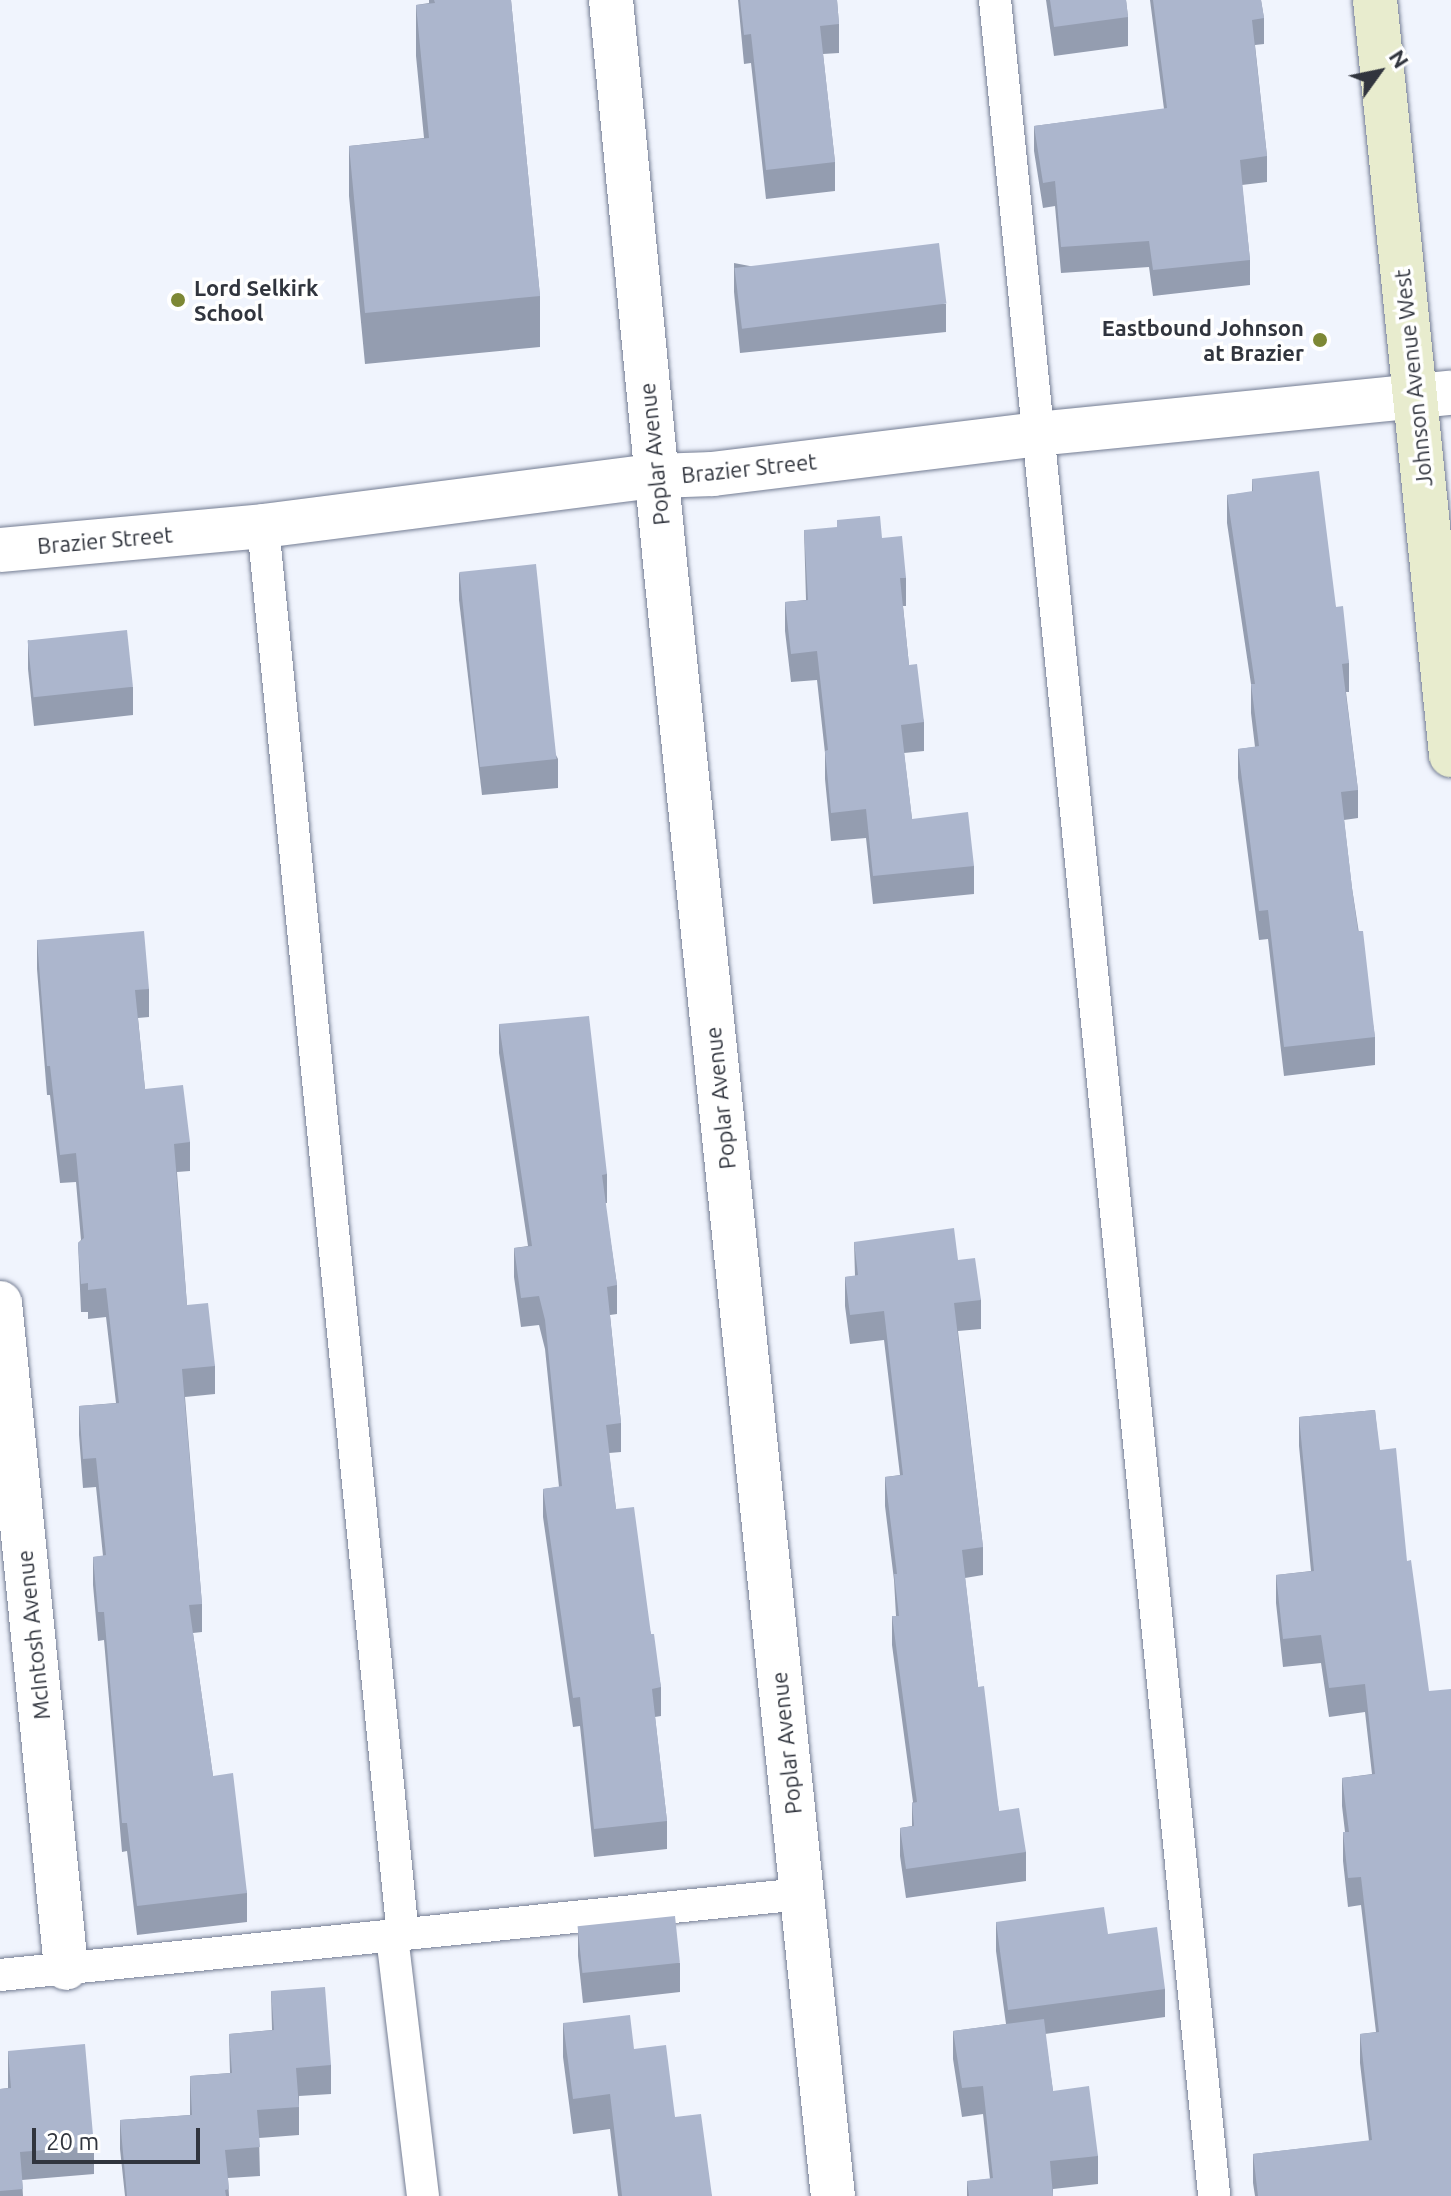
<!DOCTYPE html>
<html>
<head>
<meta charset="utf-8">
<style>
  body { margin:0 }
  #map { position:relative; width:1451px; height:2196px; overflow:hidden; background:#f0f4fd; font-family:Ubuntu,sans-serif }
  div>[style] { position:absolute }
  .roads { filter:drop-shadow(0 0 2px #747d93) drop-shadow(0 0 2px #747d93) }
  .service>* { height:32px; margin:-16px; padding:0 16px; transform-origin:16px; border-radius:16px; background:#fff }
  .minor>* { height:44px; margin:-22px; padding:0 22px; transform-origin:22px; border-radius:22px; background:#fff }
  .secondary>* { height:44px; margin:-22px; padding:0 22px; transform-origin:22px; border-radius:22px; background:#e8ecce }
  .wall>* { inset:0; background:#949db0 }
  .building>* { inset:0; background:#acb6cd; transform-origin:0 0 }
  .dots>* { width:22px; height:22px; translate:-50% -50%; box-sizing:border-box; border:4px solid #fff; border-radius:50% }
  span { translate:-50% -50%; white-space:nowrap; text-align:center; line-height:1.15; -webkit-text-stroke:7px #fff; paint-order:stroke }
  .poi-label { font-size:22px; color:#31353e; font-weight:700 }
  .left { translate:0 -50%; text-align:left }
  .right { translate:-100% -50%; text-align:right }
  .street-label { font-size:22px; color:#31353e }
  .north { position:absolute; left:1339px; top:32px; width:80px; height:80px; -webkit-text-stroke:6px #fff; paint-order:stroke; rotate:57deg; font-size:22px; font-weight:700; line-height:32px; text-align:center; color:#31353e }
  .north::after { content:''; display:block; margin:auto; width:28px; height:36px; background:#31353e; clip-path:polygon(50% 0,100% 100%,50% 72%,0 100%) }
  .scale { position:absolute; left:32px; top:2128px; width:168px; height:36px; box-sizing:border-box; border:4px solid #31353e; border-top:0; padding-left:10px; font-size:24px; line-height:28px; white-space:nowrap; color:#31353e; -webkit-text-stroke:6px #fff; paint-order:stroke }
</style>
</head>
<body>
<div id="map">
  <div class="roads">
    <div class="service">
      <div style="left:995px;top:0;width:2207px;rotate:84.3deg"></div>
      <div style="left:263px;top:526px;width:1416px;rotate:84.33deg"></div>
      <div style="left:392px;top:1936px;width:262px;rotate:83.2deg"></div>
      <div style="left:0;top:1975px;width:805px;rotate:-5.77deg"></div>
    </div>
    <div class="minor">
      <div style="left:611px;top:0;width:566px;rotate:84.52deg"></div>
      <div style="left:665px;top:563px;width:1642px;rotate:84.13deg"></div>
      <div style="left:0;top:550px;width:264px;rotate:-5.2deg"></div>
      <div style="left:263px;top:526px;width:396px;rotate:-7.3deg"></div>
      <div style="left:656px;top:476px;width:57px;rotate:-2deg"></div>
      <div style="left:713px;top:474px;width:326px;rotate:-7deg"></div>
      <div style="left:1037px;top:434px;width:416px;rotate:-5.7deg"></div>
      <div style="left:0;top:1303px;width:668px;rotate:84.33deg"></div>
    </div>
    <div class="secondary">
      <div style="left:1375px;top:0;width:759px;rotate:84.25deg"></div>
    </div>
  </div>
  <div class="wall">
    <div style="clip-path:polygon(429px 0,511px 0,540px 296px,540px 347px,365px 364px,349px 196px,349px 146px,424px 138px,416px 56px,416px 5px,429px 3px)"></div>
    <div style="clip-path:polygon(738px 0,837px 0,839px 24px,839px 53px,823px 54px,835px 162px,835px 191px,766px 199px,751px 63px,744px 64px)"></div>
    <div style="clip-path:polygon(1046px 0,1126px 0,1128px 17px,1128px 46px,1054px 56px)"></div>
    <div style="clip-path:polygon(1150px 0,1261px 0,1264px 18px,1264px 44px,1255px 45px,1267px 156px,1267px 182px,1242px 185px,1250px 260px,1250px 285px,1153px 296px,1149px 267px,1061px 273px,1055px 206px,1043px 208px,1034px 151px,1034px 126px,1164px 109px)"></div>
    <div style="clip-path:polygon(734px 263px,946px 304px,946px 332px,740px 353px,734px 292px)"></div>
    <div style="clip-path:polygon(1252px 479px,1336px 607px,1349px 663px,1349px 692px,1346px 692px,1358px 790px,1358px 818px,1344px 820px,1352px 888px,1375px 1037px,1375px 1065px,1284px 1076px,1268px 939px,1259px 940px,1238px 778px,1238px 749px,1255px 747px,1251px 713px,1251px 684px,1227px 523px,1227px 495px,1252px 492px)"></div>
    <div style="clip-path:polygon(804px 530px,882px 538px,906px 578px,906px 606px,903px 606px,909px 665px,924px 722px,924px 751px,904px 753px,912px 819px,974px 866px,974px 894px,873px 904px,866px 838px,831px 841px,825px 779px,825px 753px,817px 680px,791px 682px,785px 631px,785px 602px,806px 600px)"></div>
    <div style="clip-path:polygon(459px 572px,558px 759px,558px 788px,482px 795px,459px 600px)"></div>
    <div style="clip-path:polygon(28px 640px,133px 687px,133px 715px,34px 726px,28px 669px)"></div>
    <div style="clip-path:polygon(37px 940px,149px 989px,149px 1017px,138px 1018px,145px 1089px,190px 1142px,190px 1171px,177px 1172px,187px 1305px,215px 1366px,215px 1394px,185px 1397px,202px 1604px,202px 1632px,193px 1633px,213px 1776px,247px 1893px,247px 1922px,137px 1935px,127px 1851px,122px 1852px,104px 1640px,98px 1641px,93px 1585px,93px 1557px,103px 1556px,96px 1487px,83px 1488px,79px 1435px,79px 1406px,116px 1403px,106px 1317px,88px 1319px,88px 1312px,81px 1312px,78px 1243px,81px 1240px,76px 1182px,60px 1183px,50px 1095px,47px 1095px,37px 969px)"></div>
    <div style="clip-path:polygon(499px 1024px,607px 1174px,607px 1203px,605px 1203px,617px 1285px,617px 1314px,610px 1315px,621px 1423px,621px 1452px,609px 1453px,616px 1509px,651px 1634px,661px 1687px,661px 1716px,655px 1717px,667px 1821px,667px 1849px,594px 1857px,580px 1726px,573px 1727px,543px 1517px,543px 1489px,559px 1487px,545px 1349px,539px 1325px,521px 1327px,514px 1277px,514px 1248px,528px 1246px,499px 1053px)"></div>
    <div style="clip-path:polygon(854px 1242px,958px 1260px,981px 1300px,981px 1329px,958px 1331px,983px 1547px,983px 1575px,965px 1578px,978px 1687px,999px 1811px,1026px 1852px,1026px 1881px,906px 1898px,900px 1856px,900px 1828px,912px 1826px,912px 1803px,913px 1802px,892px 1645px,892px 1616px,896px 1616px,894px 1580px,885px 1506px,885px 1477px,900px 1475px,884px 1340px,850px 1344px,845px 1306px,845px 1277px,855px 1276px)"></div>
    <div style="clip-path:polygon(1375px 1410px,1451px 2196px,1255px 2196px,1253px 2183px,1253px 2154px,1369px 2141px,1360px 2063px,1360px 2034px,1376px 2032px,1361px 1905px,1348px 1907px,1343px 1861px,1343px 1832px,1345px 1832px,1342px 1806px,1342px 1778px,1372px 1774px,1365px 1712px,1329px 1717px,1321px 1663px,1283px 1667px,1276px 1603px,1276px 1575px,1311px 1571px,1299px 1446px,1299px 1417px)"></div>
    <div style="clip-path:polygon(996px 1922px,1108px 1934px,1165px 1989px,1165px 2017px,1045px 2034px,1053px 2091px,1098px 2156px,1098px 2184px,1053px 2189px,1053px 2196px,967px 2196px,967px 2181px,990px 2179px,983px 2114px,962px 2117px,953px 2059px,953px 2031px,1006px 2024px,996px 1951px)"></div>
    <div style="clip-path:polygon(578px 1927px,680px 1963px,680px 1992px,583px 2003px,578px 1956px)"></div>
    <div style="clip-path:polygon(271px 1991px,331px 2065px,331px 2094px,299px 2096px,299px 2135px,259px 2138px,260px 2176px,228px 2178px,229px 2196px,125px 2196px,120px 2149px,120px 2120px,190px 2115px,190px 2076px,230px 2073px,229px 2034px,272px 2030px)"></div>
    <div style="clip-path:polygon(563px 2023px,634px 2049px,675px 2117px,712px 2196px,618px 2196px,610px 2129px,573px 2134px,563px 2057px)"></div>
    <div style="clip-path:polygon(8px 2051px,94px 2146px,94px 2174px,22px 2180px,23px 2196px,0 2196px,0 2089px,8px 2088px)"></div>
  </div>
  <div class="building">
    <div style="clip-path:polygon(434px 0,511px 0,540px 296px,365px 313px,349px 146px,429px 138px,416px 5px,435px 3px)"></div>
    <div style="clip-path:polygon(740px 0,837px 0,839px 24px,820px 26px,835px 162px,766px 170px,751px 34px,744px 35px)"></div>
    <div style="clip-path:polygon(1050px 0,1126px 0,1128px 17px,1054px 27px)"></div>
    <div style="clip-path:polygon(1153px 0,1261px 0,1264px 18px,1252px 20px,1267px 156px,1240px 160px,1250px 260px,1153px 270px,1149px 241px,1061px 247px,1055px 181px,1043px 183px,1034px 126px,1167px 108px)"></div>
    <div style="left:939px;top:243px;width:61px;height:206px;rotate:83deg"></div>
    <div style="clip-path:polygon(1319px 471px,1336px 607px,1343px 606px,1349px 663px,1342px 664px,1358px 790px,1341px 792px,1352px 888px,1358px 931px,1363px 931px,1375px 1037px,1284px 1047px,1268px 910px,1259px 911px,1238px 749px,1259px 746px,1251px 684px,1255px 684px,1227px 495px,1253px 491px,1252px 479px)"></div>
    <div style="clip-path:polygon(880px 516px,882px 538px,902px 536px,906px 578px,900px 578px,909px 665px,917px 664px,924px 722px,901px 725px,912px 819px,968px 812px,974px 866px,873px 876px,866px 809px,831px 813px,825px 751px,828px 750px,817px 651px,791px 654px,785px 602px,808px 600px,804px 530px,837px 527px,837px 520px)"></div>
    <div style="left:536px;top:564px;width:196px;height:77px;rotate:84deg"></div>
    <div style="left:127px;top:630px;width:57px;height:100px;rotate:84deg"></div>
    <div style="clip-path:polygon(144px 931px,149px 989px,135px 990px,145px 1089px,183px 1085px,190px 1142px,174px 1144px,187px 1305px,208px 1303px,215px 1366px,182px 1369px,202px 1604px,189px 1605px,213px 1776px,233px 1773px,247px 1893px,137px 1906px,127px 1823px,122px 1823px,104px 1612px,98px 1612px,93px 1557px,106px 1555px,96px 1458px,83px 1459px,79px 1406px,119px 1403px,106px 1288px,88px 1290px,88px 1283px,81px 1284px,78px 1243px,84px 1238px,76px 1153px,60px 1155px,50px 1066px,47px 1066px,37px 940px)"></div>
    <div style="clip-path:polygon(589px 1016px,607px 1174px,602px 1175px,617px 1285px,607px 1287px,621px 1423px,606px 1425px,616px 1509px,634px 1507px,651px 1634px,654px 1634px,661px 1687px,652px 1689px,667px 1821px,594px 1829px,580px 1697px,573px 1698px,543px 1489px,562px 1486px,545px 1320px,539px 1296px,521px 1298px,514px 1248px,532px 1246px,499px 1024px)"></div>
    <div style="clip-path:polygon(954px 1228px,958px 1260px,975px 1258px,981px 1300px,954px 1303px,983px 1547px,962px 1550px,978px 1687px,984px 1686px,999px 1811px,1019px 1808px,1026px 1852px,906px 1869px,900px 1828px,914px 1826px,912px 1803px,917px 1802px,892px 1616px,899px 1616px,894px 1574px,897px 1574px,885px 1477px,903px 1475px,884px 1311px,850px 1315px,845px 1277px,858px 1275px,854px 1242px)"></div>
    <div style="clip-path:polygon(1375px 1410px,1380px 1450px,1396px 1448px,1407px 1561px,1411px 1560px,1429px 1691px,1451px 1689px,1451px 2196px,1258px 2196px,1253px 2154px,1372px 2140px,1360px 2034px,1379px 2032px,1361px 1877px,1348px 1878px,1343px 1832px,1349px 1832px,1342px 1778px,1375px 1774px,1365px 1684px,1329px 1688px,1321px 1635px,1283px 1639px,1276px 1575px,1314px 1571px,1299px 1417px)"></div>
    <div style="clip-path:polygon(1104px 1907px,1108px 1934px,1157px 1927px,1165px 1989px,1008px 2010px,996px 1922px)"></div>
    <div style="left:675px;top:1916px;width:47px;height:98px;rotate:84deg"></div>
    <div style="clip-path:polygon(325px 1987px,331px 2065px,296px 2068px,299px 2107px,257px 2110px,260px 2147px,225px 2150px,229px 2189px,225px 2190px,226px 2196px,127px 2196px,120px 2120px,192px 2115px,190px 2076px,232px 2073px,229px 2034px,274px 2030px,271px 1991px)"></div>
    <div style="clip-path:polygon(630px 2015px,634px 2049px,666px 2045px,675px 2117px,701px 2114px,712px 2196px,622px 2196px,610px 2094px,573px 2099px,563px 2023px)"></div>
    <div style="clip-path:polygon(1044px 2019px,1053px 2091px,1089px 2086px,1098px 2156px,1050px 2161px,1053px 2196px,969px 2196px,967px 2181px,993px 2178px,983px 2086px,962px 2088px,953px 2031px)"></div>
    <div style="clip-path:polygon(85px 2044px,94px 2146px,20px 2152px,23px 2189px,0 2191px,0 2089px,11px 2088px,8px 2051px)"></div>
  </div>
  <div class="dots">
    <div style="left:178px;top:300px;background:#7d8835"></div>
    <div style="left:1320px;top:340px;background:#7d8835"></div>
  </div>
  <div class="poi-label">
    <span class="left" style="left:194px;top:300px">Lord Selkirk<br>School</span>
    <span class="right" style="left:1304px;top:340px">Eastbound Johnson<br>at Brazier</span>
  </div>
  <div class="street-label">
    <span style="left:1413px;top:378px;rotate:-96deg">Johnson Avenue West</span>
    <span style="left:654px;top:454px;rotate:-96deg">Poplar Avenue</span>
    <span style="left:749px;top:468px;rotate:-6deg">Brazier Street</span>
    <span style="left:105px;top:540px;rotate:-5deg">Brazier Street</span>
    <span style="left:720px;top:1098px;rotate:-96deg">Poplar Avenue</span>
    <span style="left:33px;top:1635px;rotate:-96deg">McIntosh Avenue</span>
    <span style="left:786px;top:1743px;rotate:-96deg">Poplar Avenue</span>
  </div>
  <div class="north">N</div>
  <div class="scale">20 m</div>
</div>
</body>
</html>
